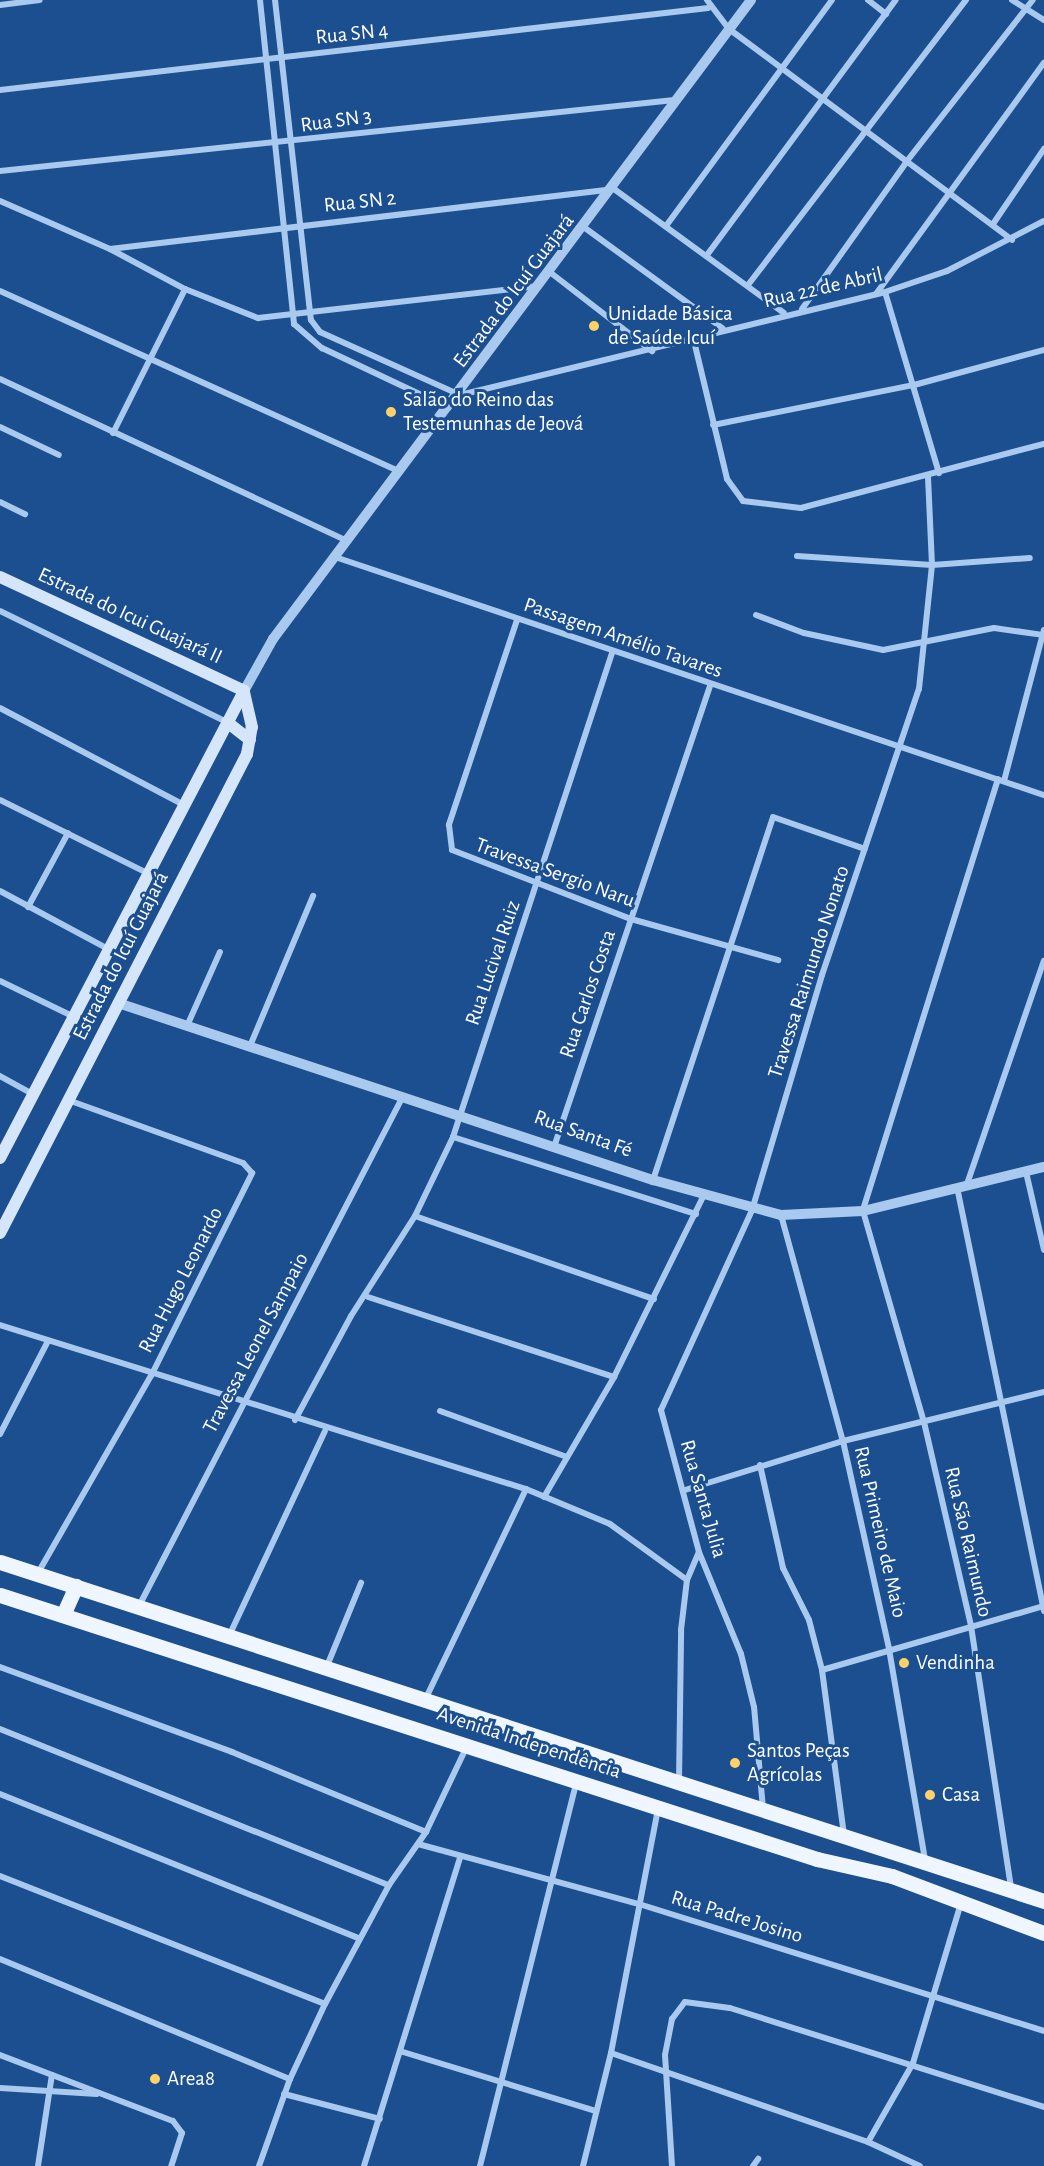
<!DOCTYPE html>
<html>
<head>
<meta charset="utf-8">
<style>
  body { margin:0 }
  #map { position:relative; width:1044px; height:2166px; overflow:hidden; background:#1b4f8f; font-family:"Alegreya Sans",sans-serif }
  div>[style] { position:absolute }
  .minor>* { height:6px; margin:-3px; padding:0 3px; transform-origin:3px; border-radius:3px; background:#a9c9ee }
  .tertiary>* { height:10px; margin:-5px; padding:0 5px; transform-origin:5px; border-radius:5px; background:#a9c9ee }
  .secondary>* { height:12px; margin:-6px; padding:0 6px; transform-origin:6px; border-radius:6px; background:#d6e6fa }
  .primary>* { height:15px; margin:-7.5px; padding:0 7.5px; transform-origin:7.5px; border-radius:7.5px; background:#f0f6ff }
  .dots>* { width:16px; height:16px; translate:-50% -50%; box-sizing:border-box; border:3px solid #1b4f8f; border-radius:50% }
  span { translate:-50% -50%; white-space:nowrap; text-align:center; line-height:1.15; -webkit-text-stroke:6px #1b4f8f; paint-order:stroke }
  .street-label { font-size:21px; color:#fff }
  .poi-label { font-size:21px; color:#fff }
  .left { translate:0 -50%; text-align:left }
</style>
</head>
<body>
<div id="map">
  <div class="minor">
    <div style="left:260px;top:0;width:326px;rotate:84deg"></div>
    <div style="left:294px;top:324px;width:37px;rotate:41deg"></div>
    <div style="left:322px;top:348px;width:140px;rotate:25.3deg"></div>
    <div style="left:275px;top:0;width:322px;rotate:83.6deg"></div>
    <div style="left:311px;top:320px;width:15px;rotate:53deg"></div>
    <div style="left:320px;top:332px;width:154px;rotate:24.2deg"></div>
    <div style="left:460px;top:395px;width:437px;rotate:-13.6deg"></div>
    <div style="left:885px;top:292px;width:65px;rotate:-18.7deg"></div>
    <div style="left:947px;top:271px;width:109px;rotate:-27.3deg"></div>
    <div style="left:707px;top:0;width:36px;rotate:53deg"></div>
    <div style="left:729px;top:29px;width:353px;rotate:36.7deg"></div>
    <div style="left:868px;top:0;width:23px;rotate:38deg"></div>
    <div style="left:1012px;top:0;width:38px;rotate:32deg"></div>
    <div style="left:0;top:5px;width:40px;rotate:-7.1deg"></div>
    <div style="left:0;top:90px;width:713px;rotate:-6.61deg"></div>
    <div style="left:0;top:171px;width:678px;rotate:-6.01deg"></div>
    <div style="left:0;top:201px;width:120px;rotate:23.6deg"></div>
    <div style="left:110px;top:249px;width:85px;rotate:28.1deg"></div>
    <div style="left:185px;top:289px;width:79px;rotate:21.7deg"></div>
    <div style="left:258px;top:318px;width:282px;rotate:-6.5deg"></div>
    <div style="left:993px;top:224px;width:91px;rotate:-55.8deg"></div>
    <div style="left:666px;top:226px;width:280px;rotate:-53.7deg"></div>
    <div style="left:585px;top:228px;width:170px;rotate:36.1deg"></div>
    <div style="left:110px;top:249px;width:508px;rotate:-6.79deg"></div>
    <div style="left:614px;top:189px;width:210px;rotate:36.1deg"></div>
    <div style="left:707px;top:255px;width:317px;rotate:-53.5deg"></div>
    <div style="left:551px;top:273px;width:128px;rotate:37.7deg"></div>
    <div style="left:748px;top:285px;width:359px;rotate:-52.6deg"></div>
    <div style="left:0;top:291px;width:439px;rotate:24.3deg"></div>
    <div style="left:885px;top:292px;width:189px;rotate:73.4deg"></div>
    <div style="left:876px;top:294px;width:286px;rotate:-54deg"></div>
    <div style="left:802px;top:309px;width:181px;rotate:-54.6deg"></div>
    <div style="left:907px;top:161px;width:204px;rotate:-52deg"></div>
    <div style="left:693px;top:337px;width:146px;rotate:76.5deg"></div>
    <div style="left:727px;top:479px;width:27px;rotate:54deg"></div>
    <div style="left:743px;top:501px;width:58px;rotate:6.9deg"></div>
    <div style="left:801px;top:508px;width:251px;rotate:-14.8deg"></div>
    <div style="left:0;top:379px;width:383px;rotate:25deg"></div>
    <div style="left:713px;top:425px;width:205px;rotate:-11.3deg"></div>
    <div style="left:914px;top:385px;width:135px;rotate:-15.1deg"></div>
    <div style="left:0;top:427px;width:65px;rotate:25.4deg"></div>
    <div style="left:113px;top:433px;width:161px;rotate:-63.4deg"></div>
    <div style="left:0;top:502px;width:28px;rotate:26deg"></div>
    <div style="left:797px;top:556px;width:135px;rotate:3.8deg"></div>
    <div style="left:932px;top:565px;width:98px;rotate:-4.1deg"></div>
    <div style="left:335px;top:557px;width:748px;rotate:18.56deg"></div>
    <div style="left:0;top:611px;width:253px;rotate:26.1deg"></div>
    <div style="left:756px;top:615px;width:51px;rotate:20.6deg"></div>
    <div style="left:804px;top:633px;width:81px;rotate:12.1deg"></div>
    <div style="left:883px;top:650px;width:113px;rotate:-11.2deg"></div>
    <div style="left:994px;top:628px;width:49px;rotate:8.1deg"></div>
    <div style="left:517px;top:620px;width:216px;rotate:108.4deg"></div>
    <div style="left:449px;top:825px;width:25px;rotate:83deg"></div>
    <div style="left:452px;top:850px;width:192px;rotate:21.1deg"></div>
    <div style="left:631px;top:919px;width:153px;rotate:15.6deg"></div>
    <div style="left:0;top:708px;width:208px;rotate:27.8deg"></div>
    <div style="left:998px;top:779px;width:453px;rotate:107.4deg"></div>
    <div style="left:863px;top:1211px;width:220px;rotate:73.9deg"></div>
    <div style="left:924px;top:1422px;width:209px;rotate:77deg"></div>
    <div style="left:971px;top:1626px;width:265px;rotate:81.3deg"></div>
    <div style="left:1004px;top:781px;width:156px;rotate:-75.2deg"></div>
    <div style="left:0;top:800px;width:164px;rotate:26.4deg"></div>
    <div style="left:0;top:891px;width:123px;rotate:28.2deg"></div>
    <div style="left:28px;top:907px;width:84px;rotate:-61.6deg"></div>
    <div style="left:0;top:981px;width:82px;rotate:25.9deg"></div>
    <div style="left:187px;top:1026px;width:81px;rotate:-66deg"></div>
    <div style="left:250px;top:1046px;width:163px;rotate:-67.2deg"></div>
    <div style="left:0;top:1076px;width:38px;rotate:29deg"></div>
    <div style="left:453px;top:1137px;width:255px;rotate:17.6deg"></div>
    <div style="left:555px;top:1144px;width:484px;rotate:-71.3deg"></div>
    <div style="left:1026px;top:1172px;width:80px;rotate:77deg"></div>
    <div style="left:653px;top:1180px;width:382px;rotate:-71.7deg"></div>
    <div style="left:773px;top:817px;width:97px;rotate:19.2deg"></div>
    <div style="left:967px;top:1184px;width:236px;rotate:-71deg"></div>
    <div style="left:957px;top:1187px;width:433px;rotate:78.4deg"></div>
    <div style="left:781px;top:1215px;width:234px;rotate:74.7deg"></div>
    <div style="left:843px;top:1441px;width:213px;rotate:77.5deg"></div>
    <div style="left:889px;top:1649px;width:214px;rotate:80.3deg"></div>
    <div style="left:415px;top:1216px;width:253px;rotate:19.2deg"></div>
    <div style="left:368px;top:1297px;width:259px;rotate:18deg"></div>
    <div style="left:0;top:1325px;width:551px;rotate:17.32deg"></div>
    <div style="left:526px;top:1489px;width:91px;rotate:22.6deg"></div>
    <div style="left:610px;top:1524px;width:95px;rotate:36deg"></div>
    <div style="left:440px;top:1411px;width:135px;rotate:19.9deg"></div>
    <div style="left:295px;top:1420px;width:118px;rotate:-61.7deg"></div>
    <div style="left:351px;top:1316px;width:119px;rotate:-57.4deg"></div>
    <div style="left:415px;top:1216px;width:88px;rotate:-64.3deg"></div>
    <div style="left:453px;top:1137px;width:509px;rotate:-71.81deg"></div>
    <div style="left:0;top:1434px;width:105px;rotate:-62.7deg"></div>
    <div style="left:760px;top:1465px;width:106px;rotate:77.4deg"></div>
    <div style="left:783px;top:1568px;width:58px;rotate:63.4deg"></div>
    <div style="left:809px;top:1620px;width:52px;rotate:75.4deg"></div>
    <div style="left:822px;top:1670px;width:165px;rotate:82.4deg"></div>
    <div style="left:685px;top:1490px;width:165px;rotate:-17.2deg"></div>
    <div style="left:843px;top:1441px;width:207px;rotate:-13.7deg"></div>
    <div style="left:544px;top:1497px;width:139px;rotate:-59.7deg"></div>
    <div style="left:614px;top:1377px;width:203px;rotate:-63.7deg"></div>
    <div style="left:38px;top:1573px;width:227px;rotate:-60.2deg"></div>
    <div style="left:151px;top:1376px;width:227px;rotate:-63.5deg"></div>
    <div style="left:252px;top:1173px;width:13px;rotate:-132deg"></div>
    <div style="left:243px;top:1163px;width:186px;rotate:-160.2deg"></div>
    <div style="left:139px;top:1606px;width:574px;rotate:-62.63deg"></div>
    <div style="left:229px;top:1636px;width:226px;rotate:-64.9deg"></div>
    <div style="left:327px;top:1666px;width:90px;rotate:-67.7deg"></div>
    <div style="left:0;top:1667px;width:247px;rotate:20.1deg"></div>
    <div style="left:232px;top:1752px;width:210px;rotate:22.4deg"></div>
    <div style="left:822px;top:1670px;width:231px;rotate:-16.1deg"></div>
    <div style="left:425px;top:1700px;width:234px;rotate:-64.4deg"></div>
    <div style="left:0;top:1729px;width:419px;rotate:21.9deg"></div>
    <div style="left:679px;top:1782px;width:152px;rotate:-89.2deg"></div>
    <div style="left:681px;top:1630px;width:50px;rotate:-83.2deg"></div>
    <div style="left:687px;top:1580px;width:30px;rotate:-67deg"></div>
    <div style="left:0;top:1794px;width:387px;rotate:21.9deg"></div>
    <div style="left:763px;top:1809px;width:102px;rotate:-95deg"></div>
    <div style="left:754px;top:1707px;width:55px;rotate:-103.8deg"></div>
    <div style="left:741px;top:1654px;width:110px;rotate:-112.4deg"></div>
    <div style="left:699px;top:1552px;width:147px;rotate:-105deg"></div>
    <div style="left:661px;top:1410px;width:220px;rotate:-65.5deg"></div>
    <div style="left:752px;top:1210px;width:245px;rotate:-73.4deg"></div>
    <div style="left:822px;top:975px;width:302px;rotate:-71.3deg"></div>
    <div style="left:919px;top:689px;width:125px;rotate:-84deg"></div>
    <div style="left:932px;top:565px;width:87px;rotate:-92.6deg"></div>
    <div style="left:418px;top:1844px;width:229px;rotate:15.2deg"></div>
    <div style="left:639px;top:1904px;width:424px;rotate:17.4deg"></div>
    <div style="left:0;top:1876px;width:349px;rotate:21.5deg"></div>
    <div style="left:0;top:1959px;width:314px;rotate:22.5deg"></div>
    <div style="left:403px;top:2052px;width:202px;rotate:17deg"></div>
    <div style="left:611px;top:2053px;width:272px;rotate:19.1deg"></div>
    <div style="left:868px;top:2142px;width:57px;rotate:24.8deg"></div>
    <div style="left:0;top:2055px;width:185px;rotate:20.9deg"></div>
    <div style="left:173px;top:2121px;width:15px;rotate:53deg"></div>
    <div style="left:182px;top:2133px;width:35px;rotate:108deg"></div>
    <div style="left:0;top:2088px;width:97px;rotate:3.5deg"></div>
    <div style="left:284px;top:2094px;width:99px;rotate:14.6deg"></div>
    <div style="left:868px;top:2142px;width:91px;rotate:-60.3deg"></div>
    <div style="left:913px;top:2063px;width:164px;rotate:-73.3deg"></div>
    <div style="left:38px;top:2166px;width:92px;rotate:-81.3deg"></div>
    <div style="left:259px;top:2166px;width:92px;rotate:-70.4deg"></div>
    <div style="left:290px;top:2079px;width:83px;rotate:-65deg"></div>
    <div style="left:325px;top:2004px;width:135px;rotate:-61.7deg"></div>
    <div style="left:389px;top:1885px;width:65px;rotate:-55.1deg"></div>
    <div style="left:426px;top:1832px;width:95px;rotate:-64.5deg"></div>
    <div style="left:364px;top:2166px;width:324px;rotate:-72.7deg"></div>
    <div style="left:480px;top:2166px;width:397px;rotate:-75.9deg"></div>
    <div style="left:583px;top:2166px;width:116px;rotate:-76.1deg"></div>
    <div style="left:611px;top:2053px;width:248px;rotate:-79.1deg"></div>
    <div style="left:672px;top:2166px;width:111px;rotate:-93.6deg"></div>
    <div style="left:665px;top:2055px;width:37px;rotate:-79deg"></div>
    <div style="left:672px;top:2019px;width:21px;rotate:-53deg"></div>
    <div style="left:685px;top:2002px;width:45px;rotate:7.6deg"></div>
    <div style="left:730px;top:2008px;width:329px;rotate:17.5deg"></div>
    <div style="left:753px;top:2166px;width:9px;rotate:-54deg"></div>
  </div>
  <div class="tertiary">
    <div style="left:244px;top:691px;width:60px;rotate:-60.9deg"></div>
    <div style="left:273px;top:639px;width:798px;rotate:-53.2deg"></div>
    <div style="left:118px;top:1003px;width:564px;rotate:18.31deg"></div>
    <div style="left:653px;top:1180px;width:133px;rotate:15.3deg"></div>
    <div style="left:781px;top:1215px;width:82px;rotate:-2.8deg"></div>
    <div style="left:863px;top:1211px;width:186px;rotate:-13.7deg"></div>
  </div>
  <div class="secondary">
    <div style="left:0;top:577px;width:269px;rotate:25deg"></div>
    <div style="left:227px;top:722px;width:29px;rotate:38deg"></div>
    <div style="left:0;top:1158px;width:527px;rotate:-62.41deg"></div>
    <div style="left:0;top:1233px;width:539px;rotate:-62.72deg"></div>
    <div style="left:247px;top:754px;width:27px;rotate:-80deg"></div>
    <div style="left:252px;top:727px;width:37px;rotate:-103deg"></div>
  </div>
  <div class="primary">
    <div style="left:0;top:1562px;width:1098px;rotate:17.99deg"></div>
    <div style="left:0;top:1595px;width:859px;rotate:17.91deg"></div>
    <div style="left:817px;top:1859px;width:77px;rotate:12.8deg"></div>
    <div style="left:892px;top:1876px;width:162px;rotate:20.6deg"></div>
    <div style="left:63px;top:1615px;width:32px;rotate:-66deg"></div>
  </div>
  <div class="dots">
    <div style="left:594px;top:326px;background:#ffd166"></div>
    <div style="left:391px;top:412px;background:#ffd166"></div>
    <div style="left:904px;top:1663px;background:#ffd166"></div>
    <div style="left:735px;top:1763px;background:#ffd166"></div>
    <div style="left:930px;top:1795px;background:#ffd166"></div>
    <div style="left:155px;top:2079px;background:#ffd166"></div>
  </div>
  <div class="street-label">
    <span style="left:352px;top:34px;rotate:-6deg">Rua SN 4</span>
    <span style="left:336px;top:121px;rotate:-8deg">Rua SN 3</span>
    <span style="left:360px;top:202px;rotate:-6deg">Rua SN 2</span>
    <span style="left:823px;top:288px;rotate:-13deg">Rua 22 de Abril</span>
    <span style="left:514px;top:291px;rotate:-53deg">Estrada do Icuí Guajará</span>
    <span style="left:130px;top:616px;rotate:25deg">Estrada do Icui Guajará II</span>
    <span style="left:623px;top:638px;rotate:19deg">Passagem Amélio Tavares</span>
    <span style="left:555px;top:873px;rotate:20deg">Travessa Sergio Naru</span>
    <span style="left:121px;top:956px;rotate:-63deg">Estrada do Icuí Guajará</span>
    <span style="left:493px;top:963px;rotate:-71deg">Rua Lucival Ruiz</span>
    <span style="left:809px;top:972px;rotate:-72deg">Travessa Raimundo Nonato</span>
    <span style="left:588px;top:994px;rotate:-71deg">Rua Carlos Costa</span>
    <span style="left:583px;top:1134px;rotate:20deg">Rua Santa Fé</span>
    <span style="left:181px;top:1280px;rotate:-63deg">Rua Hugo Leonardo</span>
    <span style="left:256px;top:1343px;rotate:-62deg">Travessa Leonel Sampaio</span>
    <span style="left:703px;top:1499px;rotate:74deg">Rua Santa Julia</span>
    <span style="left:880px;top:1532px;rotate:77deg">Rua Primeiro de Maio</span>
    <span style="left:968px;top:1542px;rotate:77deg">Rua São Raimundo</span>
    <span style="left:529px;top:1743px;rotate:18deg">Avenida Independência</span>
    <span style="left:737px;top:1917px;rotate:17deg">Rua Padre Josino</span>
  </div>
  <div class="poi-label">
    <span class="left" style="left:608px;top:326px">Unidade Básica<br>de Saúde Icuí</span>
    <span class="left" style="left:403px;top:412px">Salão do Reino das<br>Testemunhas de Jeová</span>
    <span class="left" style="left:916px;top:1663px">Vendinha</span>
    <span class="left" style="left:747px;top:1763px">Santos Peças<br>Agrícolas</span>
    <span class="left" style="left:942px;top:1795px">Casa</span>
    <span class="left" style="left:167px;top:2079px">Area8</span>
  </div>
</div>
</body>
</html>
